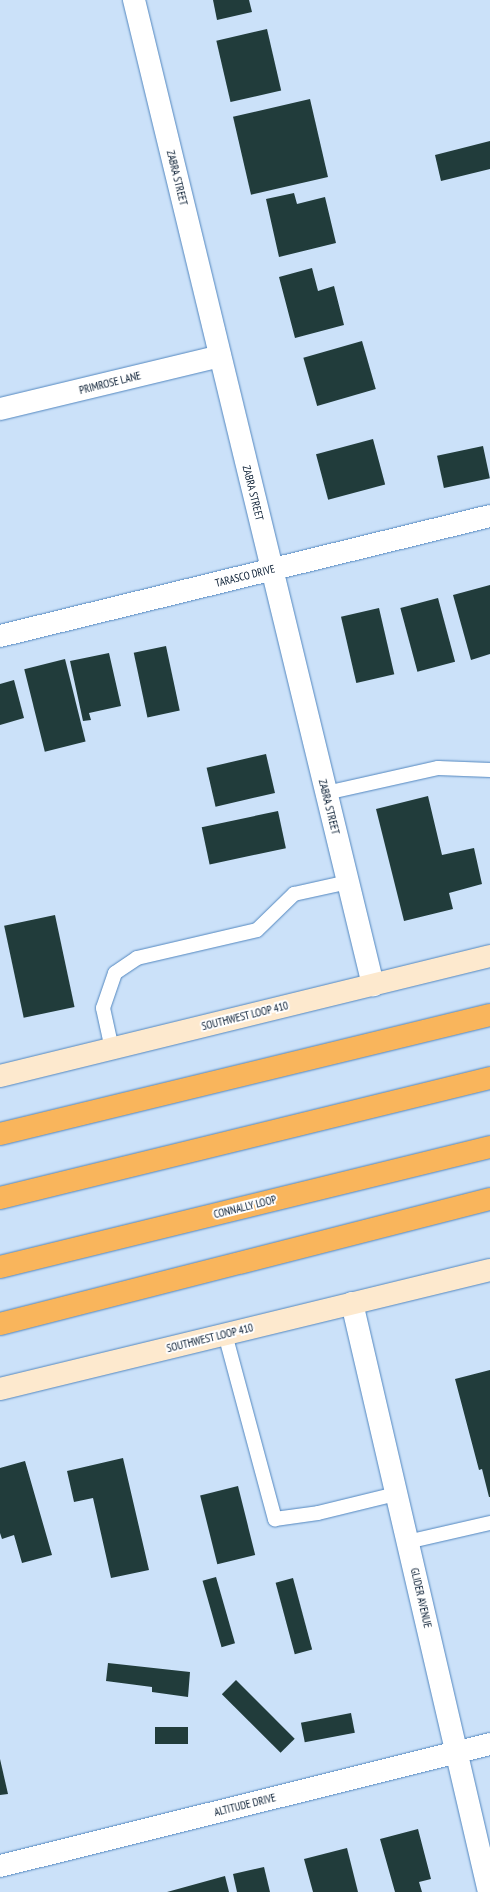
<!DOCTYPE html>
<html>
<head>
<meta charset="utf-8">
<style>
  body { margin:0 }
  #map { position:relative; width:490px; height:1892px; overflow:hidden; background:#cbe1f9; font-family:"PT Sans Narrow",sans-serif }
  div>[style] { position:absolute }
  .building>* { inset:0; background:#213c3b; transform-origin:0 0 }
  .roads { filter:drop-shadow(0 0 1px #5387bf) drop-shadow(0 0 1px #5387bf) }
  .service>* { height:14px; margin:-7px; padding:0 7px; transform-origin:7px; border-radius:7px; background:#fff }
  .minor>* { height:22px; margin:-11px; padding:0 11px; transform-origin:11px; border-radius:11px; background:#fff }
  .secondary>* { height:22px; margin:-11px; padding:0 11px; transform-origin:11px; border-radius:11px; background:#fde9ce }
  .motorway>* { height:22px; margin:-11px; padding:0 11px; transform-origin:11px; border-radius:11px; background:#f9b55c }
  span { translate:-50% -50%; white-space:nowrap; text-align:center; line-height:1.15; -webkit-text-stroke:4px #fff; paint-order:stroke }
  .street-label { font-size:11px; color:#05192f }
</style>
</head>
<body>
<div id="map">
  <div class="building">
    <div style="clip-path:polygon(213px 0,249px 0,252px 12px,217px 20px)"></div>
    <div style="left:267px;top:29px;width:63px;height:52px;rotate:77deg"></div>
    <div style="left:310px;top:99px;width:80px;height:79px;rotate:77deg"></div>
    <div style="clip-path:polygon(490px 141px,490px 169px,441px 181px,435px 155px)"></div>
    <div style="clip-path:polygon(294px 193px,297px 204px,325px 197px,336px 243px,279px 257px,266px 199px)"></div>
    <div style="clip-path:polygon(312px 268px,318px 291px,334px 286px,344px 325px,295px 338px,279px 277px)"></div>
    <div style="left:362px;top:341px;width:50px;height:61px;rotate:74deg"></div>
    <div style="left:373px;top:439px;width:47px;height:59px;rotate:75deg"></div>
    <div style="left:483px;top:446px;width:33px;height:47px;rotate:78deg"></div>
    <div style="clip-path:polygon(490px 585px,490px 654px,471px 660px,453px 595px)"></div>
    <div style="left:438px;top:598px;width:66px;height:39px;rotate:75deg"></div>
    <div style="left:379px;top:608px;width:68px;height:39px;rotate:77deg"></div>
    <div style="left:166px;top:646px;width:66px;height:33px;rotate:78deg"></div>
    <div style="clip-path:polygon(109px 653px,121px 706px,89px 713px,91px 720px,83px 721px,70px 661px)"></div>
    <div style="left:65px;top:659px;width:85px;height:42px;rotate:76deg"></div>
    <div style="clip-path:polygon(14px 680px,24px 718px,0 725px,0 684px)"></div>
    <div style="left:266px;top:754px;width:40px;height:61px;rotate:77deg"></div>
    <div style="clip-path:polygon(428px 796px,442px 855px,474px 848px,482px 884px,449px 893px,453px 909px,404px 921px,376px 809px)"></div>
    <div style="left:278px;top:811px;width:38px;height:78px;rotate:78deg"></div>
    <div style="left:55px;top:915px;width:94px;height:52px;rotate:78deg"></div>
    <div style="clip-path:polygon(490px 1370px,490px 1497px,489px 1497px,482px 1469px,479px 1470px,455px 1379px)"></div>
    <div style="clip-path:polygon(123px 1458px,149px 1570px,111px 1578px,93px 1498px,74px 1502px,67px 1471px)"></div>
    <div style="clip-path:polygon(25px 1461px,52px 1555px,22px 1563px,14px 1535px,2px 1539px,0 1533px,0 1468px)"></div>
    <div style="left:238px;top:1486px;width:71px;height:39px;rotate:76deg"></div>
    <div style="left:216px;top:1577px;width:69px;height:14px;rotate:74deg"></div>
    <div style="left:293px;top:1578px;width:74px;height:18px;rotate:75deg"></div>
    <div style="clip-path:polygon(108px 1663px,190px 1672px,188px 1697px,152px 1692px,152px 1687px,106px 1681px)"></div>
    <div style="left:236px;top:1680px;width:83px;height:20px;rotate:45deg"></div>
    <div style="left:351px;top:1713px;width:20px;height:51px;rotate:79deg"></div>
    <div style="left:155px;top:1727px;width:33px;height:17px"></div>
    <div style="clip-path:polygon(0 1759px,8px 1794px,0 1795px)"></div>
    <div style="clip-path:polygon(418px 1829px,431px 1879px,419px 1882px,422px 1892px,395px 1892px,380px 1839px)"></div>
    <div style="clip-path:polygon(347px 1848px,358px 1892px,313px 1892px,304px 1859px)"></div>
    <div style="clip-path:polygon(264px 1867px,270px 1892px,237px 1892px,233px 1874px)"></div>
    <div style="clip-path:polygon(225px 1876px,229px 1892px,167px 1892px)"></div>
  </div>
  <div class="roads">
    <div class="service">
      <div style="left:326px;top:793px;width:115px;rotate:-12.6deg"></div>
      <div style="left:438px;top:768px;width:52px;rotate:2.2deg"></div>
      <div style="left:112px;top:1049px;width:42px;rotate:-102.4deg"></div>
      <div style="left:103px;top:1008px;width:37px;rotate:-71deg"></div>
      <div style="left:115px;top:973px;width:27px;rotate:-34deg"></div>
      <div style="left:137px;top:958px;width:123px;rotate:-13.1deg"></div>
      <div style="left:257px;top:930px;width:52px;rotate:-44.2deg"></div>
      <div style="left:294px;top:894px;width:55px;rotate:-12.5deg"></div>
      <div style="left:225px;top:1334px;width:192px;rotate:74.9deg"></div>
      <div style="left:275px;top:1519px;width:43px;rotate:-7.9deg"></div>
      <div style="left:318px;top:1513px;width:80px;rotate:-13.7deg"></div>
      <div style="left:407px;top:1542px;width:85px;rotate:-12.9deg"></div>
    </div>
    <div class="minor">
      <div style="left:134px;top:0;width:1014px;rotate:76.36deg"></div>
      <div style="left:0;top:409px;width:226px;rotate:-13.5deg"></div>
      <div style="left:0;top:636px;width:504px;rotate:-13.76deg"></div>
      <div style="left:352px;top:1303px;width:605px;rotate:76.91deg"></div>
      <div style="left:0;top:1866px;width:505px;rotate:-13.98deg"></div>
    </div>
    <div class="secondary">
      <div style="left:0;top:1076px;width:504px;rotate:-13.76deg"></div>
      <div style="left:0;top:1389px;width:504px;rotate:-13.65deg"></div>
    </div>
    <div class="motorway">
      <div style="left:0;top:1134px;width:504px;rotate:-13.65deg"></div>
      <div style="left:0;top:1198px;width:504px;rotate:-13.76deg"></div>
      <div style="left:0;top:1267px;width:504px;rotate:-13.76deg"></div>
      <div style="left:0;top:1324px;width:506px;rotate:-14.31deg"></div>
    </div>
  </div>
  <div class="street-label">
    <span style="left:177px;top:178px;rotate:76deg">ZABRA STREET</span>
    <span style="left:110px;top:383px;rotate:-14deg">PRIMROSE LANE</span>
    <span style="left:253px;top:493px;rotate:76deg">ZABRA STREET</span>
    <span style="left:245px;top:576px;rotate:-14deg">TARASCO DRIVE</span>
    <span style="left:329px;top:807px;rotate:76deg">ZABRA STREET</span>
    <span style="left:245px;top:1016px;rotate:-14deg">SOUTHWEST LOOP 410</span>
    <span style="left:245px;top:1207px;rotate:-14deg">CONNALLY LOOP</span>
    <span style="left:210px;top:1338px;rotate:-14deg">SOUTHWEST LOOP 410</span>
    <span style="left:421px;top:1598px;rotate:77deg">GLIDER AVENUE</span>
    <span style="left:245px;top:1805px;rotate:-14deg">ALTITUDE DRIVE</span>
  </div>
</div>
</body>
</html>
